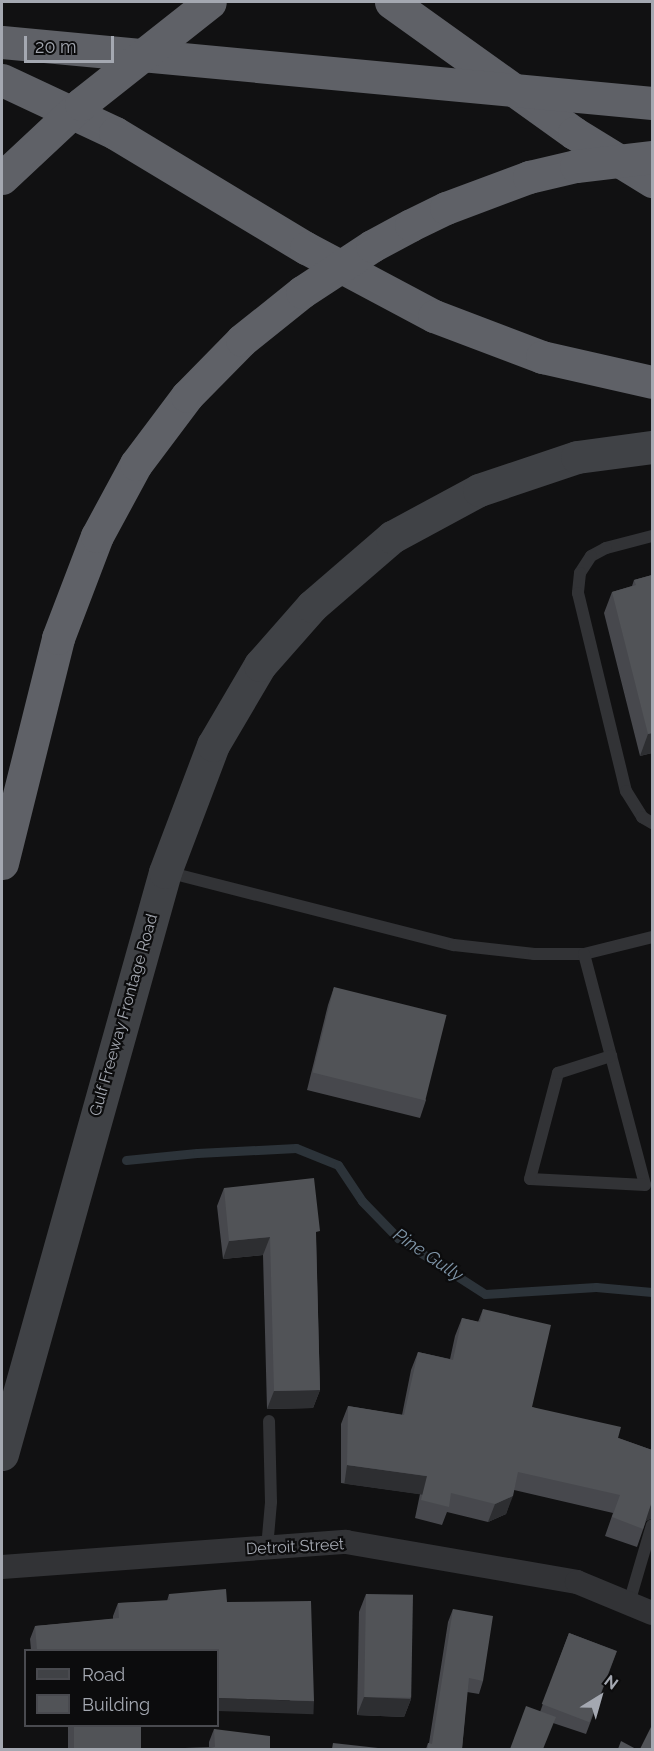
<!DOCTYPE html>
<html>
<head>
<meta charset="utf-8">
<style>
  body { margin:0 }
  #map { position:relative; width:654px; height:1751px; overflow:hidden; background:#111112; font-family:Raleway,sans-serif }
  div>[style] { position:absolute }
  .stream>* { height:9px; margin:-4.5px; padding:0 4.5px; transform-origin:4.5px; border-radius:4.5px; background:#2c3339 }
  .lane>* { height:12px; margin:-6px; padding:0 6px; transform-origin:6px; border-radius:6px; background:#323336 }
  .street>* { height:24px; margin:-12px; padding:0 12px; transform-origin:12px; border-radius:12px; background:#323336 }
  .secondary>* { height:33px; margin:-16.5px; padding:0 16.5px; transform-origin:16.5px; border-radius:16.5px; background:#404246 }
  .highway>* { height:33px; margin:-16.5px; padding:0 16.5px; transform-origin:16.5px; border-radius:16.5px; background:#5f6167 }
  .wall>* { inset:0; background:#47484d; transform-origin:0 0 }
  .shaded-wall>* { inset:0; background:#2d2e31; transform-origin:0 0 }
  .building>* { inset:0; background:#515357; transform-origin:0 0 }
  span { translate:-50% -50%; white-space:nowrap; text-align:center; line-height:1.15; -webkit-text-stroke:4.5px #0c0c0d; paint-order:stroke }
  .street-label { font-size:16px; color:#a4a8b1 }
  .water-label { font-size:18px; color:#7f95a8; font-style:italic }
  .frame { position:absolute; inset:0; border:3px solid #a4a8b1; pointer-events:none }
  .legend { position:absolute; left:24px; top:1649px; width:195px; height:78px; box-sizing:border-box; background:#0c0c0d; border:2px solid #494a4f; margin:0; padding:8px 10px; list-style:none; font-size:18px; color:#a4a8b1 }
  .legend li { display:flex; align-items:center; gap:12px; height:30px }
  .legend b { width:30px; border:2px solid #494a4f }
  .north { position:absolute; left:570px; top:1667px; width:60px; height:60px; -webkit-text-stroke:4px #0c0c0d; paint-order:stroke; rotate:37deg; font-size:16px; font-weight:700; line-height:24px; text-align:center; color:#a4a8b1 }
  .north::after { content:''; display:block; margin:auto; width:21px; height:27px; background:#a4a8b1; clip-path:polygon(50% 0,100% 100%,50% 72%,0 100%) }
  .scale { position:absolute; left:24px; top:36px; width:90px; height:27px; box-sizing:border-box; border:3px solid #a4a8b1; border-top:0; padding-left:8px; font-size:18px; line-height:21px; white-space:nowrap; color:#a4a8b1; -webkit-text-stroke:4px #0c0c0d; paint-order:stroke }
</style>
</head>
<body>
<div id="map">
  <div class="stream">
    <div style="left:126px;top:1160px;width:71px;rotate:-5.6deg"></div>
    <div style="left:197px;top:1153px;width:99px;rotate:-2.9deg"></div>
    <div style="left:296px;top:1148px;width:45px;rotate:22deg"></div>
    <div style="left:338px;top:1165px;width:43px;rotate:56.3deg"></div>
    <div style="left:362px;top:1201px;width:52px;rotate:45.8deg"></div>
    <div style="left:398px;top:1238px;width:103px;rotate:32.8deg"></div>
    <div style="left:485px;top:1294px;width:111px;rotate:-3.6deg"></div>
    <div style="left:596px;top:1287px;width:56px;rotate:5.1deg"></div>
  </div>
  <div class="lane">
    <div style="left:652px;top:536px;width:48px;rotate:165.4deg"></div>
    <div style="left:606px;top:548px;width:17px;rotate:152deg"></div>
    <div style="left:591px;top:556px;width:20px;rotate:123deg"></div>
    <div style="left:580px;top:573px;width:20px;rotate:96deg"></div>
    <div style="left:578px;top:593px;width:204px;rotate:76.4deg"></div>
    <div style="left:626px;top:791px;width:31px;rotate:58deg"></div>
    <div style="left:642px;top:817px;width:12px;rotate:31deg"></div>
    <div style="left:167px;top:872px;width:296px;rotate:14.3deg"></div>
    <div style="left:454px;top:945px;width:81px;rotate:6.4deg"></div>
    <div style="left:534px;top:954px;width:50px"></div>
    <div style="left:584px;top:954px;width:70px;rotate:-14deg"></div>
    <div style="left:584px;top:954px;width:106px;rotate:75.2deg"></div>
    <div style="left:611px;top:1056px;width:133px;rotate:75.2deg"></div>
    <div style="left:645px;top:1185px;width:115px;rotate:-177deg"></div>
    <div style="left:530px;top:1179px;width:110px;rotate:-75.2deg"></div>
    <div style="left:558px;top:1073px;width:56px;rotate:-17.8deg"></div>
    <div style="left:267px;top:1548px;width:46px;rotate:-85deg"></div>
    <div style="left:271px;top:1502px;width:81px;rotate:-91.4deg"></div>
    <div style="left:629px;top:1603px;width:81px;rotate:-73.6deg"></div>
  </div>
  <div class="street">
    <div style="left:2px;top:1567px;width:345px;rotate:-4.2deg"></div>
    <div style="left:346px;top:1542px;width:234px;rotate:9.8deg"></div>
    <div style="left:577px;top:1582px;width:81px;rotate:22.5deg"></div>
  </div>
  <div class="secondary">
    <div style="left:2px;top:1454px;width:604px;rotate:-74.35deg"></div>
    <div style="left:165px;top:872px;width:136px;rotate:-69.3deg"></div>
    <div style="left:213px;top:745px;width:93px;rotate:-59.6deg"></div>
    <div style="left:260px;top:665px;width:79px;rotate:-48.6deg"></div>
    <div style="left:312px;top:606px;width:106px;rotate:-40.8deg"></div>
    <div style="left:392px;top:537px;width:99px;rotate:-28.4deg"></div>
    <div style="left:479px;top:490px;width:103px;rotate:-18.6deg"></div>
    <div style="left:577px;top:457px;width:76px;rotate:-7.6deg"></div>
  </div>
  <div class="highway">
    <div style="left:391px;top:2px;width:225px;rotate:35.6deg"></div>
    <div style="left:574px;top:133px;width:92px;rotate:31.6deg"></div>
    <div style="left:2px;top:42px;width:653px;rotate:5.36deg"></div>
    <div style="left:2px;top:80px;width:125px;rotate:25.1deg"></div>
    <div style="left:115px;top:133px;width:223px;rotate:31.1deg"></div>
    <div style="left:306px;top:248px;width:145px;rotate:28deg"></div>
    <div style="left:434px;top:316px;width:116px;rotate:20.8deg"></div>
    <div style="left:542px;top:357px;width:113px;rotate:12.8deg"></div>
    <div style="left:2px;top:178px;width:108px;rotate:-43.1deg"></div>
    <div style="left:81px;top:104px;width:164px;rotate:-38.3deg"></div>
    <div style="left:2px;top:863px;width:232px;rotate:-76deg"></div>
    <div style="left:58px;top:638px;width:109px;rotate:-69.1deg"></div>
    <div style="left:97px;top:536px;width:82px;rotate:-61.6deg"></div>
    <div style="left:136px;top:464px;width:85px;rotate:-53.1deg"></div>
    <div style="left:187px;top:396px;width:78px;rotate:-45.5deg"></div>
    <div style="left:242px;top:340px;width:77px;rotate:-38.7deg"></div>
    <div style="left:302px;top:292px;width:84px;rotate:-33.3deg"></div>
    <div style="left:372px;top:246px;width:44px;rotate:-28.3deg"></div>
    <div style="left:411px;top:225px;width:39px;rotate:-26deg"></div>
    <div style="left:446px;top:208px;width:89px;rotate:-20.5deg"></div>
    <div style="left:529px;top:177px;width:48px;rotate:-13.2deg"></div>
    <div style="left:576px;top:166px;width:77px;rotate:-6.8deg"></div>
  </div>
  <div class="wall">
    <div style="clip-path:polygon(652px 575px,652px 753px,640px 756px,604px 613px,612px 592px,632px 586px,634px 580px)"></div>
    <div style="clip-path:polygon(334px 987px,426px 1100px,420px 1118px,307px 1090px,328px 1005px)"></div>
    <div style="clip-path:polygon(224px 1188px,316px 1240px,320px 1390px,313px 1408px,267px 1409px,263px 1255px,223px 1259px,217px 1206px)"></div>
    <div style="clip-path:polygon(483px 1309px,532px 1407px,652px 1450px,652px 1518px,646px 1521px,637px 1547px,605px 1536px,613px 1513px,514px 1490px,506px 1514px,488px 1522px,447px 1512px,442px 1525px,415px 1518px,420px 1494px,341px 1483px,341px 1424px,348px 1406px,402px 1415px,411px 1370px,418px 1352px,450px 1359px,455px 1336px,462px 1318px,478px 1322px)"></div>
    <div style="clip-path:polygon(169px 1594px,227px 1602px,314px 1701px,309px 1714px,218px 1650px,31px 1650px,30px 1639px,35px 1626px,113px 1619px,113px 1616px,118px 1603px,167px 1601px)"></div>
    <div style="clip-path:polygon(366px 1594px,411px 1699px,404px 1717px,357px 1715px,359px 1612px)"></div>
    <div style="clip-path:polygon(453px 1609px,483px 1681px,479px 1694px,467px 1692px,462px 1749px,426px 1749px,428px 1743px,429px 1743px,448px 1622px)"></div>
    <div style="clip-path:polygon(569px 1633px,617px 1651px,586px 1734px,553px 1723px,540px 1712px)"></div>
    <div style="left:68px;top:1725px;width:73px;height:24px"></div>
    <div style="clip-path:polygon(214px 1729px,270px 1749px,209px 1747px,209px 1742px)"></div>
  </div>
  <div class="shaded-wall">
    <div style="clip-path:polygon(652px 733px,652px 753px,640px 756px,648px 734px)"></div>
    <div style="clip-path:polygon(270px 1237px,263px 1255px,223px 1259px,229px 1241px)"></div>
    <div style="clip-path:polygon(320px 1390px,313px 1408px,267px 1409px,274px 1391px)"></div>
    <div style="left:347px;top:1465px;width:81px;height:19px;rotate:8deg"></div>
    <div style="clip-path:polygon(513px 1496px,506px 1514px,488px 1522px,495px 1504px)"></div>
    <div style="clip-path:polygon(652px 1503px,652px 1518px,644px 1522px,651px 1504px)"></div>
    <div style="clip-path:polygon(364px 1697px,411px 1699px,404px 1717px,357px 1715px)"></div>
    <div style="left:218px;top:1698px;width:96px;height:13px;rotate:2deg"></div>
  </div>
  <div class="building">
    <div style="clip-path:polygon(652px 575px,652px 733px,648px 734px,612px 592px,636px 585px,634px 580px)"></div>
    <div style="left:334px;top:987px;width:116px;height:88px;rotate:14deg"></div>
    <div style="clip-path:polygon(314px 1178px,320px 1231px,316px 1232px,320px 1390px,274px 1391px,270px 1237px,229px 1241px,224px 1188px)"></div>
    <div style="clip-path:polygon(483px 1309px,551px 1325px,532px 1407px,621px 1427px,618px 1438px,652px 1450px,652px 1503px,651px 1504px,643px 1529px,612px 1517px,620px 1495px,518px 1472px,513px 1496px,495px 1504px,451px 1493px,449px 1507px,421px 1500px,427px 1476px,347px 1465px,348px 1406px,404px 1415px,418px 1352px,453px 1360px,462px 1318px,480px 1322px)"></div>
    <div style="clip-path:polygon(226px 1589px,227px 1602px,311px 1601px,314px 1701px,218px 1698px,218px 1650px,37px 1650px,35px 1626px,119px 1618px,118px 1603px,170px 1600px,169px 1594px)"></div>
    <div style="left:366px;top:1594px;width:47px;height:103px;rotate:1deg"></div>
    <div style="clip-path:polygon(453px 1609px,493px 1616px,483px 1681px,469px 1678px,462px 1749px,428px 1749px,428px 1743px,432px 1744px)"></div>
    <div style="left:569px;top:1633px;width:51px;height:76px;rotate:21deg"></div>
    <div style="clip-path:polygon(526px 1706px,556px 1717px,543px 1749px,510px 1749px)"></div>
    <div style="left:74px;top:1725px;width:67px;height:24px"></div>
    <div style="clip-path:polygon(652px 1725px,652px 1749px,640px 1749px)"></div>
    <div style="clip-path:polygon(214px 1729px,270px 1736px,270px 1749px,155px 1749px,215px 1747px)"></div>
    <div style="clip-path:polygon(621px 1741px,636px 1749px,618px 1749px)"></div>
    <div style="clip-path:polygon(333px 1743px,387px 1749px,332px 1749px)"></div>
  </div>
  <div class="street-label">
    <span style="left:124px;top:1015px;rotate:-74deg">Gulf Freeway Frontage Road</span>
    <span style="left:295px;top:1547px;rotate:-3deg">Detroit Street</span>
  </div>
  <div class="water-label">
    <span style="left:428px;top:1255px;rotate:34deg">Pine Gully</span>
  </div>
  <div class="frame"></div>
  <ul class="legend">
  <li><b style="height:8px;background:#404246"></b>Road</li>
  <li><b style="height:16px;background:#515357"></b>Building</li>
  </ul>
  <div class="north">N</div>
  <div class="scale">20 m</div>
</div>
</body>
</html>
